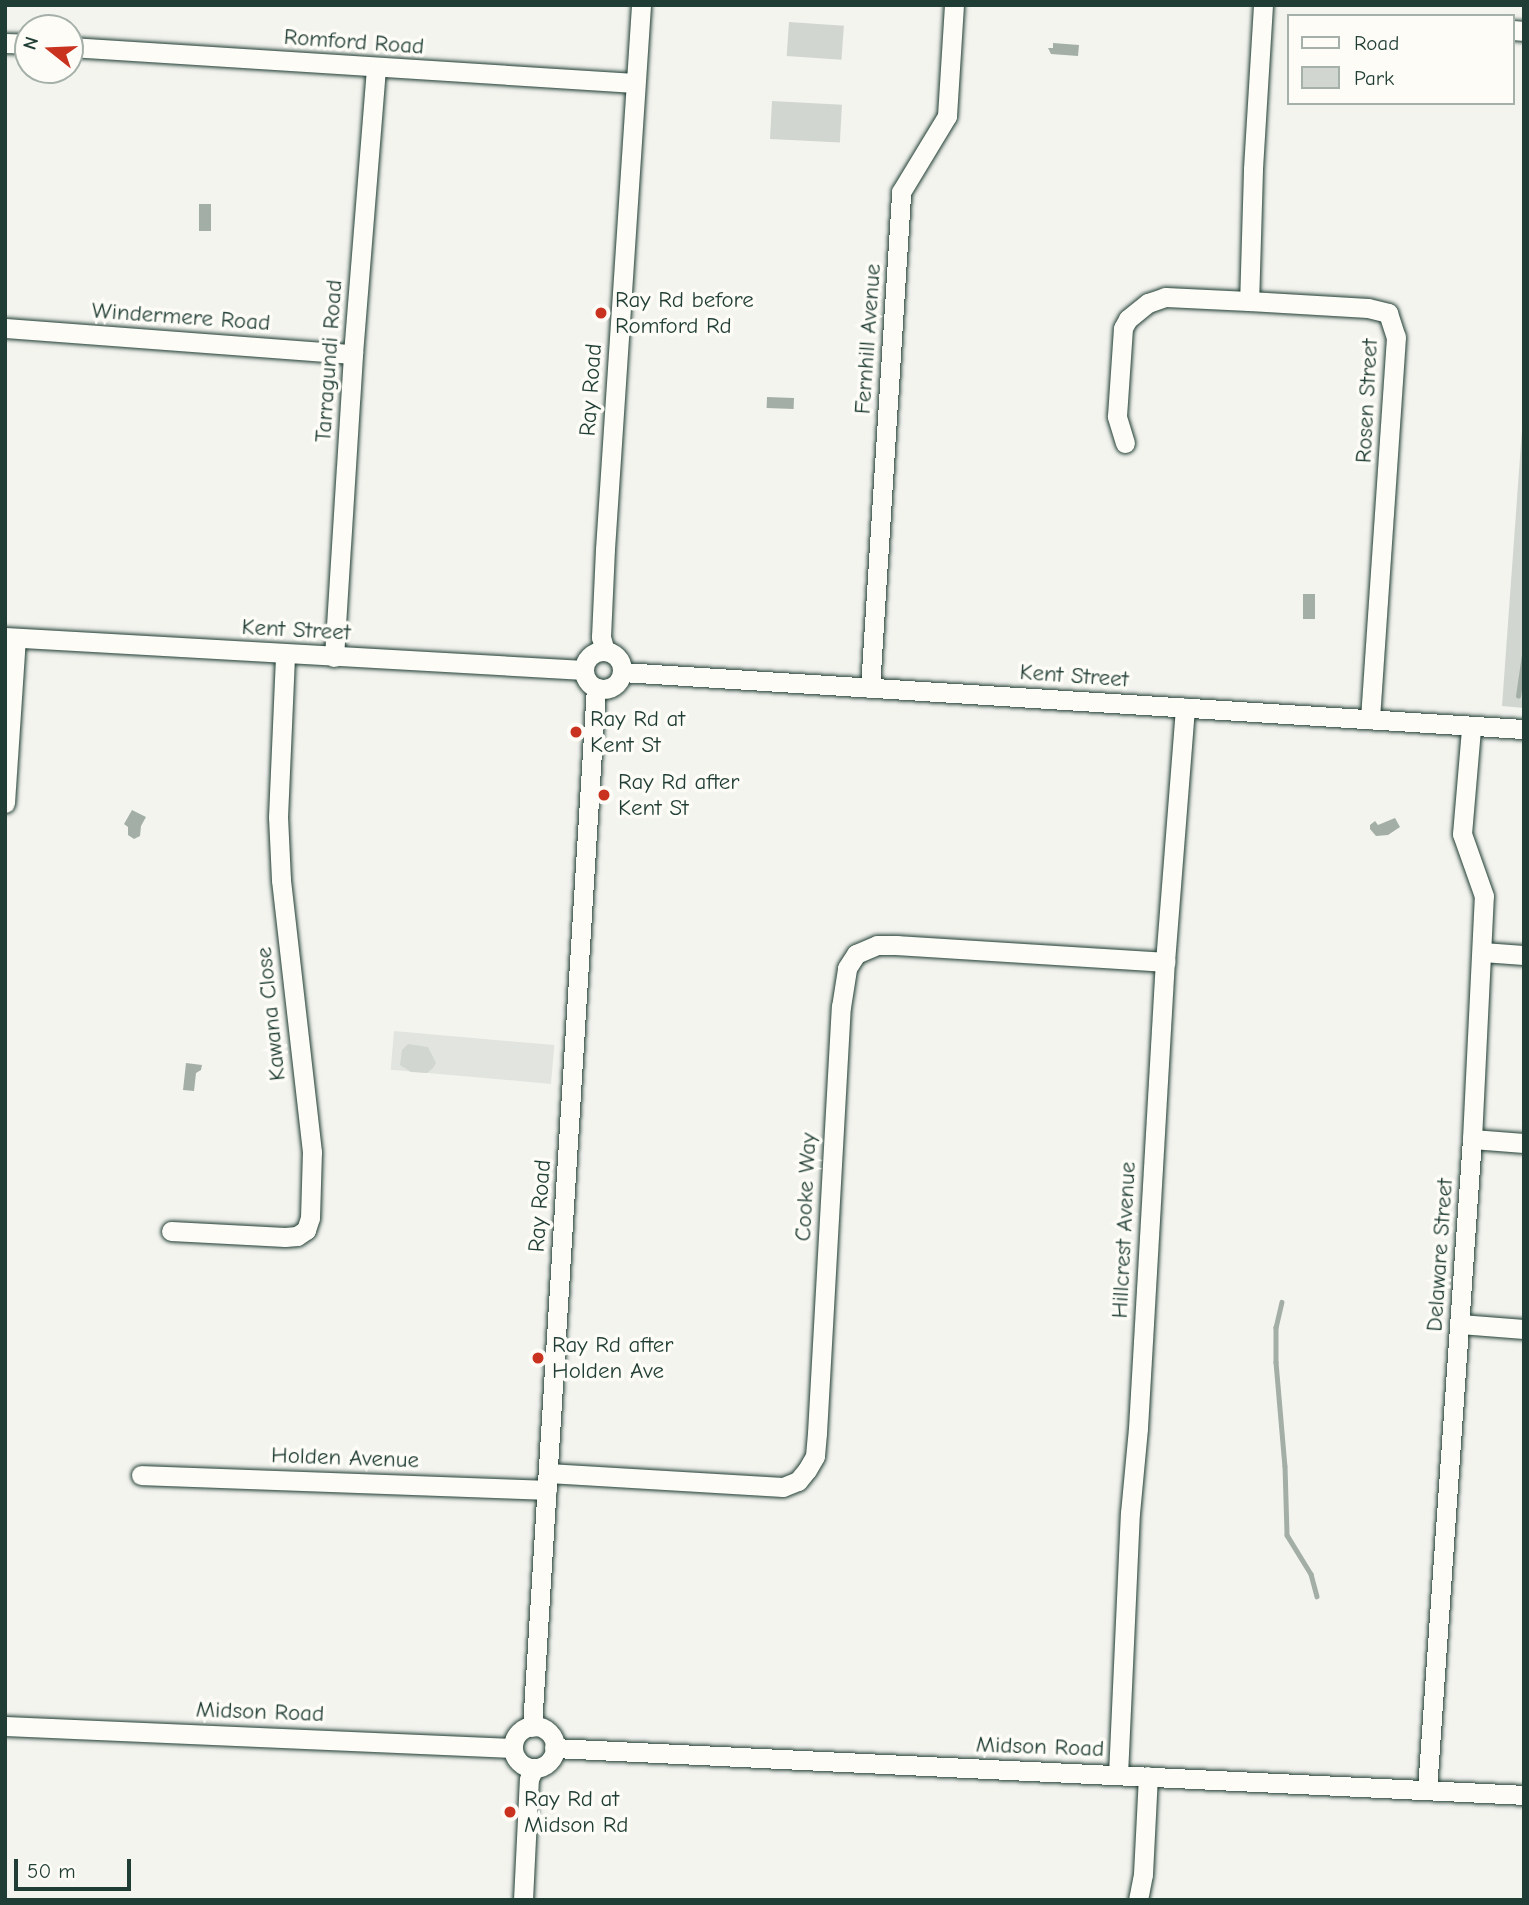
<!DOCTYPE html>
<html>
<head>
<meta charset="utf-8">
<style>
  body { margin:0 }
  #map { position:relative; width:1529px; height:1905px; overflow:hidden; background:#f4f4ef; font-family:"Comic Neue",sans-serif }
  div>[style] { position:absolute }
  .built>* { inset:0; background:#e2e5df; transform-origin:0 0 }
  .green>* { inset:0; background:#d1d6d1; transform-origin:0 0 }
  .water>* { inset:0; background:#a3aea7; transform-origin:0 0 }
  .stream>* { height:4.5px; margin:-2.25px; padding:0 2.25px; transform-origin:2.25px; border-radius:2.25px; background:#a3aea7 }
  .roads { filter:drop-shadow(0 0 2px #1f3d34) drop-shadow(0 0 2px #1f3d34) }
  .minor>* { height:19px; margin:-9.5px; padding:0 9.5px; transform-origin:9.5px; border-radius:9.5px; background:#fdfcf7 }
  .minor>.ring { margin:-9.5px; padding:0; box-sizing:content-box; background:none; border:19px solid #fdfcf7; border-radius:50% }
  .dots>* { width:19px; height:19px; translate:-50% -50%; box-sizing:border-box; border:4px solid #fdfcf7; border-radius:50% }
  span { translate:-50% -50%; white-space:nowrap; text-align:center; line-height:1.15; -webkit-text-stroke:7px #fdfcf7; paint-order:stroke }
  .street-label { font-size:23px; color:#1f3d34 }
  .poi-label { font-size:23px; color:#1f3d34 }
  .left { translate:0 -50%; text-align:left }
  .frame { position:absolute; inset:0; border:7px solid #1f3d34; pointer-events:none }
  .legend { position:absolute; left:1287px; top:14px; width:228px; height:91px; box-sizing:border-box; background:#fdfcf7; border:2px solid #a4b0a9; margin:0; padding:9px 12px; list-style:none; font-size:21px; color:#1f3d34 }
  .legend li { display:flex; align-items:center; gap:14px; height:35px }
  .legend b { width:35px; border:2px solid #a4b0a9 }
  .north { position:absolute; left:14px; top:14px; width:70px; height:70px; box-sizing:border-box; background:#fdfcf7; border:2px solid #a4b0a9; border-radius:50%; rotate:288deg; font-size:19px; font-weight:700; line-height:28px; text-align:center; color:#1f3d34 }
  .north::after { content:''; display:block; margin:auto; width:24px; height:32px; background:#c8321e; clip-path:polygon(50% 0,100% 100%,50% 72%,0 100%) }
  .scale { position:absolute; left:14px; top:1859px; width:117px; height:32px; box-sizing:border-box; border:4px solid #1f3d34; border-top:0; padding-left:9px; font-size:21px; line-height:24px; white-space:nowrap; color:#1f3d34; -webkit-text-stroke:5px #fdfcf7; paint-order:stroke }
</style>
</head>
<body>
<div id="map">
  <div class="built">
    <div style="left:394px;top:1031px;width:161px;height:39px;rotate:5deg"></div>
  </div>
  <div class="green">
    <div style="left:789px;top:22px;width:55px;height:34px;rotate:4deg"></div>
    <div style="left:772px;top:101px;width:70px;height:38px;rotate:3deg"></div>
    <div style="clip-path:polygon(1524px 402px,1524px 708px,1502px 706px)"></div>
    <div style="clip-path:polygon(408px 1044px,428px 1047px,436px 1063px,433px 1068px,427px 1073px,411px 1072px,400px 1065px,402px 1050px)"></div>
  </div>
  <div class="water">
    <div style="clip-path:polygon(1053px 43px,1079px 45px,1078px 56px,1051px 54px,1048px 48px,1053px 48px)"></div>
    <div style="left:199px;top:204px;width:12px;height:27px"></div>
    <div style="left:767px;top:397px;width:27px;height:11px;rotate:2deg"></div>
    <div style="left:1303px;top:594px;width:12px;height:25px"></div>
    <div style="clip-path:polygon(132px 810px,146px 817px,141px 826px,140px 836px,134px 839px,128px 835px,128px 827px,124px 824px)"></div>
    <div style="clip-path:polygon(1395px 818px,1400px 827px,1388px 835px,1376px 836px,1370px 829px,1370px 825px,1375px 821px,1378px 825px)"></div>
    <div style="clip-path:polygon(186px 1063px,202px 1065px,201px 1070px,196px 1073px,194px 1091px,183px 1090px)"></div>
  </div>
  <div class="stream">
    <div style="left:1518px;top:696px;width:41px;rotate:-81.7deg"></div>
    <div style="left:1282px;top:1302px;width:26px;rotate:103deg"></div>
    <div style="left:1276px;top:1327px;width:35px;rotate:90deg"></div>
    <div style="left:1276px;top:1362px;width:104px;rotate:85.1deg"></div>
    <div style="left:1285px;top:1466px;width:69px;rotate:88.3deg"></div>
    <div style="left:1287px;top:1535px;width:46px;rotate:58.4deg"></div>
    <div style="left:1311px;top:1574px;width:23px;rotate:75deg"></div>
  </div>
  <div class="roads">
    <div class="minor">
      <div style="left:1263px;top:5px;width:165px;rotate:93.5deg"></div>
      <div style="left:1253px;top:170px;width:131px;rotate:91.7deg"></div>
      <div style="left:1249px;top:301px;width:119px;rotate:3.4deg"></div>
      <div style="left:1368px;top:308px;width:21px;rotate:14deg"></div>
      <div style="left:1388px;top:313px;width:25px;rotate:72deg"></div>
      <div style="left:1396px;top:337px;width:383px;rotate:93.9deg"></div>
      <div style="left:1513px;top:30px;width:11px;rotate:5deg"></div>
      <div style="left:5px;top:43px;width:23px;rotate:2deg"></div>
      <div style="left:70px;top:47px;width:566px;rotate:3.65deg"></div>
      <div style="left:5px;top:328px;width:349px;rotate:4.3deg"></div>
      <div style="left:1125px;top:443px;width:28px;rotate:-107deg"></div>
      <div style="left:1117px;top:416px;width:88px;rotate:-86.1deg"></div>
      <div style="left:1123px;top:328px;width:10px;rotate:-61deg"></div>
      <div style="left:1128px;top:319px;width:26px;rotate:-39deg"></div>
      <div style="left:1148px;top:303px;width:18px;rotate:-19deg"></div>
      <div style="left:1165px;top:297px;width:84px;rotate:2.7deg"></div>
      <div style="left:5px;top:637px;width:580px;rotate:3.26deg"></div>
      <div style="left:605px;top:651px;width:15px;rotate:-106deg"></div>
      <div style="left:601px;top:637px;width:88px;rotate:-87.4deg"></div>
      <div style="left:605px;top:549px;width:545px;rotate:-86.21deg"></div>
      <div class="ring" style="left:584px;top:651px;width:19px;height:19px"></div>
      <div style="left:334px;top:657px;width:304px;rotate:-86.4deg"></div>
      <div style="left:353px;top:354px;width:286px;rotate:-85.4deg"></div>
      <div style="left:622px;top:672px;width:904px;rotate:3.62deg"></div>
      <div style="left:870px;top:688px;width:497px;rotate:-86.4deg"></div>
      <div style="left:901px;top:192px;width:89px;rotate:-58.8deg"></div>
      <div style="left:947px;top:116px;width:111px;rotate:-86.4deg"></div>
      <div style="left:5px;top:803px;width:164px;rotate:-86.2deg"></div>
      <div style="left:1482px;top:952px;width:42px;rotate:4.1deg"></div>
      <div style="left:1472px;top:1139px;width:52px;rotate:4.4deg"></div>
      <div style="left:171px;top:1231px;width:114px;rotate:3deg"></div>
      <div style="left:285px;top:1237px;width:12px;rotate:-5deg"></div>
      <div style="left:297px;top:1236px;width:11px;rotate:-34deg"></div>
      <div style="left:306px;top:1230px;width:13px;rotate:-72deg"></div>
      <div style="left:310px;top:1218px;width:66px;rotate:-88.3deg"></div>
      <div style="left:312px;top:1152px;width:274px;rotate:-96.5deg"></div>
      <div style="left:281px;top:880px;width:63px;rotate:-92.7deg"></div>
      <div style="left:278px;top:817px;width:163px;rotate:-87.5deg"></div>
      <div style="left:1460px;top:1324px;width:64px;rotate:4.5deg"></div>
      <div style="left:548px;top:1473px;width:235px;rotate:3.4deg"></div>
      <div style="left:783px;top:1487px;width:16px;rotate:-22deg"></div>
      <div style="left:798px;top:1481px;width:14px;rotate:-51deg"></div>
      <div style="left:807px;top:1470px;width:16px;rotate:-60deg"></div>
      <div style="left:815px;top:1456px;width:23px;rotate:-85deg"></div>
      <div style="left:817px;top:1433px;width:427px;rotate:-86.8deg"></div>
      <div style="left:841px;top:1007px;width:39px;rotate:-81deg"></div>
      <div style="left:847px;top:968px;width:17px;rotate:-57deg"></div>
      <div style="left:856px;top:954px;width:23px;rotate:-23deg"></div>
      <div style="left:877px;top:945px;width:20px"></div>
      <div style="left:897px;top:945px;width:269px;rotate:3.6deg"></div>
      <div style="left:141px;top:1475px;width:406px;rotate:2.1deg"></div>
      <div style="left:5px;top:1726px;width:508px;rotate:2.48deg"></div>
      <div class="ring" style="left:513px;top:1726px;width:23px;height:23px"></div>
      <div style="left:532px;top:1727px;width:1041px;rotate:-86.48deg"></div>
      <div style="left:554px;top:1748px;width:971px;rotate:2.77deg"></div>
      <div style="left:1118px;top:1775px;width:262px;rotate:-87.4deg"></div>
      <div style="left:1130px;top:1513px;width:85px;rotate:-84.6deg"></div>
      <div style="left:1138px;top:1428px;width:467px;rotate:-86.7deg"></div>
      <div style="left:1165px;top:962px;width:255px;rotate:-85.5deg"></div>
      <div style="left:1427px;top:1790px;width:653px;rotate:-86.05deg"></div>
      <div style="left:1472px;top:1139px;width:243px;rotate:-87.2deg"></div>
      <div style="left:1484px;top:896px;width:66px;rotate:-109.5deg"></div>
      <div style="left:1462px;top:834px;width:106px;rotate:-85.1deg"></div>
      <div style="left:523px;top:1900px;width:121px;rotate:-87.2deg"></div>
      <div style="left:529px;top:1779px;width:12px;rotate:-66deg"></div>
      <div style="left:1138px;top:1900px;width:26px;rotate:-79deg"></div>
      <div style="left:1143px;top:1874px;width:98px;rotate:-87.1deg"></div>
    </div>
  </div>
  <div class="dots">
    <div style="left:601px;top:313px;background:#c8321e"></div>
    <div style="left:576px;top:732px;background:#c8321e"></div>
    <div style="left:604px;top:795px;background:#c8321e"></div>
    <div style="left:538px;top:1358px;background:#c8321e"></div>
    <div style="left:510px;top:1812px;background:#c8321e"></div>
  </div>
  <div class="street-label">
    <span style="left:354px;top:42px;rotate:4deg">Romford Road</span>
    <span style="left:181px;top:317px;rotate:4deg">Windermere Road</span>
    <span style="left:868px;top:339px;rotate:-86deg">Fernhill Avenue</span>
    <span style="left:329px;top:361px;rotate:-86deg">Tarragundi Road</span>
    <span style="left:591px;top:390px;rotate:-86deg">Ray Road</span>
    <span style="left:1367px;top:401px;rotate:-87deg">Rosen Street</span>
    <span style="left:296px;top:630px;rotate:3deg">Kent Street</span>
    <span style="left:1074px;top:676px;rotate:4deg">Kent Street</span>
    <span style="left:271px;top:1014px;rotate:-96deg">Kawana Close</span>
    <span style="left:806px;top:1187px;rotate:-87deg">Cooke Way</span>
    <span style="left:540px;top:1206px;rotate:-86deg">Ray Road</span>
    <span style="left:1124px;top:1240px;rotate:-87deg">Hillcrest Avenue</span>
    <span style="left:1440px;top:1255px;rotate:-86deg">Delaware Street</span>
    <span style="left:345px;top:1458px;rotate:2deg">Holden Avenue</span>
    <span style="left:260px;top:1712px;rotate:2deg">Midson Road</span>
    <span style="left:1040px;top:1747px;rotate:2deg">Midson Road</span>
  </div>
  <div class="poi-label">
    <span class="left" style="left:615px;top:313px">Ray Rd before<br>Romford Rd</span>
    <span class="left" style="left:590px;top:732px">Ray Rd at<br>Kent St</span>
    <span class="left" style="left:618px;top:795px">Ray Rd after<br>Kent St</span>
    <span class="left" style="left:552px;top:1358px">Ray Rd after<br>Holden Ave</span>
    <span class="left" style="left:524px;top:1812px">Ray Rd at<br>Midson Rd</span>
  </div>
  <div class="frame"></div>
  <ul class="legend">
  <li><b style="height:9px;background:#fdfcf7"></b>Road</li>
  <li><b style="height:19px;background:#d1d6d1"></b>Park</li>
  </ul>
  <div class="north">N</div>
  <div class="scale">50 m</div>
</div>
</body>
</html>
